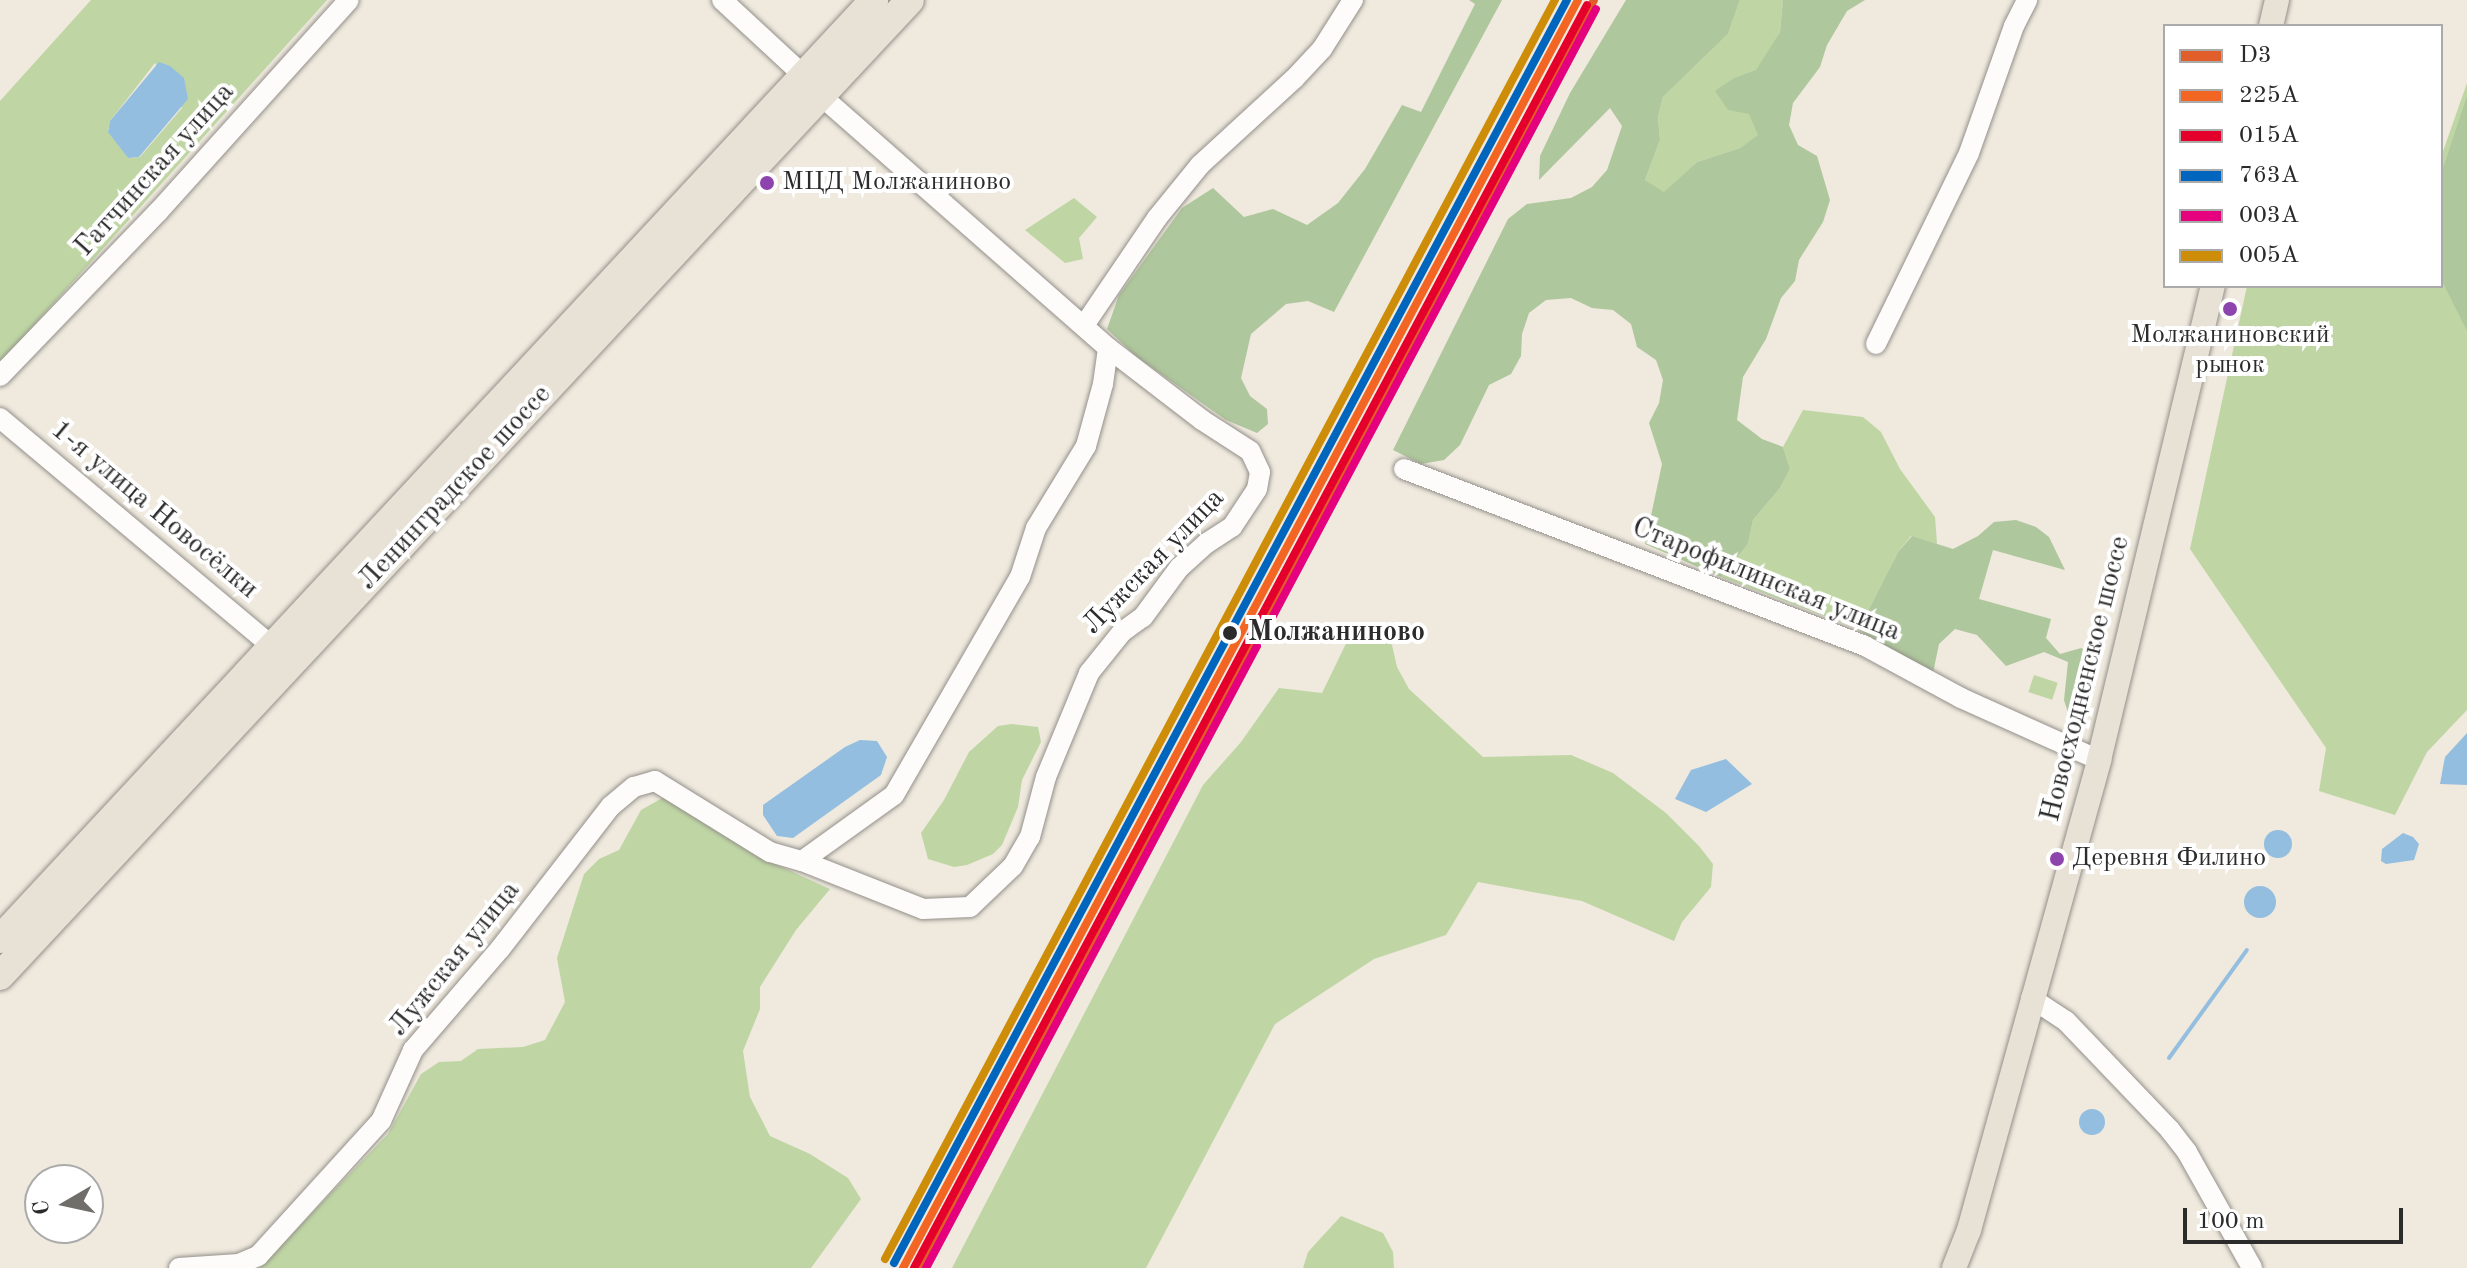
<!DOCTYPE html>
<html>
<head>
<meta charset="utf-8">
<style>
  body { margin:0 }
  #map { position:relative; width:2467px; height:1268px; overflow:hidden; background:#efe9de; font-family:"Old Standard TT",serif }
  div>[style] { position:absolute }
  .green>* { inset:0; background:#bfd6a4; transform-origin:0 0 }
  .forest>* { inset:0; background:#afc79c }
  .water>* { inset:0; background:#93bedf }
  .round { border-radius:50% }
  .stream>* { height:4px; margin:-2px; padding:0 2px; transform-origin:2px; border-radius:2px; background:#93bedf }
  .roads { filter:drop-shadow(0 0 2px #93908a) drop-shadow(0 0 2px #93908a) }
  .minor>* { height:20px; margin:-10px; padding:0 10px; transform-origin:10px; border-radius:10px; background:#fdfcfa }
  .major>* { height:24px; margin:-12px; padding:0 12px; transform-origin:12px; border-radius:12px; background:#e8e2d6 }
  .highway>* { height:28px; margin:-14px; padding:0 14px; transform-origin:14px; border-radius:14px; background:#e8e2d6 }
  .rail-1>* { height:8px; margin:-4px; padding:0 4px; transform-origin:4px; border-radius:4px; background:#e15d29 }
  .rail-2>* { height:8px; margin:-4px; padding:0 4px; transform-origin:4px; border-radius:4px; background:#f26522 }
  .rail-3>* { height:8px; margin:-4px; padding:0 4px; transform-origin:4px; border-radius:4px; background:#e4002b }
  .rail-4>* { height:8px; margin:-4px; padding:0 4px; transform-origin:4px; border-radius:4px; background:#0065bd }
  .rail-5>* { height:8px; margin:-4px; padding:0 4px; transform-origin:4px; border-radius:4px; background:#e5007d }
  .rail-6>* { height:8px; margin:-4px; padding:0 4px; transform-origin:4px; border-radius:4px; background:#ce8d09 }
  .dots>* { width:22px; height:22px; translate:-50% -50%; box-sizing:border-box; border:4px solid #fff; border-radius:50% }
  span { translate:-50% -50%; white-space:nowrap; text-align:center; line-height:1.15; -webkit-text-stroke:8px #fff; paint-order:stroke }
  .bus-label { font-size:26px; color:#2b2b2b }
  .left { translate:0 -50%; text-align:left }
  .street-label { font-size:28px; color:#2b2b2b }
  .stop-label { font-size:28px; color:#2b2b2b; font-weight:700 }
  .legend { position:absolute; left:2163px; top:24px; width:280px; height:264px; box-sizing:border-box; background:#fff; border:2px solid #aaa; margin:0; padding:10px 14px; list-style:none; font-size:24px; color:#2b2b2b }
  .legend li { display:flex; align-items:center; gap:16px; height:40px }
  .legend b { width:40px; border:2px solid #aaa }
  .north { position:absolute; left:24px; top:1164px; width:80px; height:80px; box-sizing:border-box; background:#fff; border:2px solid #aaa; border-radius:50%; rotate:261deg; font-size:22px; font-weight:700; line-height:32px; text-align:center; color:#2b2b2b }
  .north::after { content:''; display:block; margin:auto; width:28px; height:36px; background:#706e6a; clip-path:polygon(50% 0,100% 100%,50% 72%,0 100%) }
  .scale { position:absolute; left:2183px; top:1208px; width:220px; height:36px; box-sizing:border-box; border:4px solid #2b2b2b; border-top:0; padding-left:10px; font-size:24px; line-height:28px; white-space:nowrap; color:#2b2b2b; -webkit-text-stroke:6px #fff; paint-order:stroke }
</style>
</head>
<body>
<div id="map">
  <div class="green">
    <div style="clip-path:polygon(evenodd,91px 0,327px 0,0 363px,0 101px,91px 0,155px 63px,182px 108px,140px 157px,128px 158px,108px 131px,110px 121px,155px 63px)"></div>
    <div style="clip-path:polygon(1740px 0,1783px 0,1780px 32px,1769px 51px,1756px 71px,1734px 78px,1759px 135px,1740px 148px,1697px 162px,1664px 193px,1645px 180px,1660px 140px,1658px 117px,1663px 97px,1728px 34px)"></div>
    <div style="clip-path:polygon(2467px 83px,2467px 710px,2427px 752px,2395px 815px,2319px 791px,2326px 748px,2190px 549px,2247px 286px,2441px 286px,2441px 157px)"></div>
    <div style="clip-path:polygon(1074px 198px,1097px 217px,1079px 238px,1083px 259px,1065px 263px,1025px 230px)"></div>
    <div style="clip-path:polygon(1803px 410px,1863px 417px,1881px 432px,1900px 469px,1935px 517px,1937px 544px,1911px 536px,1898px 552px,1868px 611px,1853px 627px,1721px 577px,1748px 544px,1753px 520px,1780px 488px,1790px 469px,1783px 447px)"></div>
    <div style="clip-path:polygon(1355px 625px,1377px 627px,1392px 645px,1397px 667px,1409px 689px,1483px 757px,1571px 755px,1613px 773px,1666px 813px,1699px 846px,1713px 864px,1711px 887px,1682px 922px,1674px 941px,1582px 901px,1478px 882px,1446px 935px,1374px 959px,1275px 1024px,1146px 1268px,952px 1268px,1203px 785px,1241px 742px,1279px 688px,1322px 693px)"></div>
    <div style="left:2034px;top:675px;width:25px;height:18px;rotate:18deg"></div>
    <div style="clip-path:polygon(1012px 724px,1038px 727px,1041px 742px,1022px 780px,1018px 807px,1002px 845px,993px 854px,967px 865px,954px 867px,928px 859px,921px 833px,944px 800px,969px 752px,998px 726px)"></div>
    <div style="clip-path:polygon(666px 796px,751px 853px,830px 889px,796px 930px,760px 987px,760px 1009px,743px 1051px,750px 1097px,770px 1136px,810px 1154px,848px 1178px,861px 1199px,811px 1268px,259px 1268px,388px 1134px,421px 1074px,439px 1062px,461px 1061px,478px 1049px,523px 1047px,545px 1040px,565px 1002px,557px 958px,584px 874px,599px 859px,619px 850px,641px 810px)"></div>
    <div style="clip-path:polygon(1341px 1216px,1383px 1233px,1393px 1252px,1394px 1268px,1303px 1268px,1308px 1252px)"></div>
  </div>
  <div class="forest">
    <div style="clip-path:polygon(1469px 0,1502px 0,1334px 312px,1308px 301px,1286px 304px,1251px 334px,1241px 378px,1250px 396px,1267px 409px,1268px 424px,1257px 433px,1226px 420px,1137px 357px,1107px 329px,1119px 295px,1182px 208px,1213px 188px,1244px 217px,1273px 209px,1307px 225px,1338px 203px,1365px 169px,1402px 105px,1421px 112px,1475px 4px)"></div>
    <div style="clip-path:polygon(1626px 0,1740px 0,1728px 34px,1663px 97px,1658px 117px,1660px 140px,1645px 180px,1664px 192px,1697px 162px,1740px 148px,1758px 135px,1749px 114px,1728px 110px,1715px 91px,1734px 78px,1756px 70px,1780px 32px,1783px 0,1865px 0,1847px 11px,1827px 45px,1820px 67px,1793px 103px,1789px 125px,1798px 145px,1817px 156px,1830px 200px,1823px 222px,1799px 260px,1795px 281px,1781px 298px,1766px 339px,1743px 377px,1737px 420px,1762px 439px,1783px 447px,1790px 469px,1780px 488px,1753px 520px,1748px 544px,1721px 577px,1645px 544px,1662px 464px,1649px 423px,1659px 403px,1663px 380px,1656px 360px,1637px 347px,1631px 324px,1613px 310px,1592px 308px,1571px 298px,1546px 300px,1529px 313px,1522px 334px,1521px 356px,1511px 374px,1489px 385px,1460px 445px,1444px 460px,1421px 464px,1393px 450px,1508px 219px,1527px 204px,1571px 198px,1592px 187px,1607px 170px,1622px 126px,1610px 108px,1539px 180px,1540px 156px,1570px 93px)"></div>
    <div style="clip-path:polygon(2467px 96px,2467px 331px,2441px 279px,2441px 174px)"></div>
    <div style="clip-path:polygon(2016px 520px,2036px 527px,2049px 537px,2065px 570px,1993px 550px,1979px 599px,2051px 619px,2046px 638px,2060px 654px,2081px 648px,2102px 658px,2081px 738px,2063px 736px,2070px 719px,2064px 700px,2068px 662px,2044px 652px,2006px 666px,1977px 635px,1955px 629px,1939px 644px,1933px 673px,1853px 627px,1868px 611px,1898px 552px,1912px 536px,1953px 549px,1978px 536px,1994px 522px)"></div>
  </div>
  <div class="water">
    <div style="clip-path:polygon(159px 62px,170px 66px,184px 78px,188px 99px,139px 157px,128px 158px,108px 132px,110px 121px)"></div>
    <div style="clip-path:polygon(2467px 733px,2467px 785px,2440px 784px,2445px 757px)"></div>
    <div style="clip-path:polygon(860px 740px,877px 741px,887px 757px,881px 775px,793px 838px,777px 836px,763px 815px,763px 805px,845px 747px)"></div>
    <div style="clip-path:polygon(1726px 759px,1752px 784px,1706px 812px,1675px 799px,1691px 770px)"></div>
    <div class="round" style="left:2264px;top:830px;width:28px;height:28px"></div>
    <div style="clip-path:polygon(2403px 833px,2413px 837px,2419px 844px,2414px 860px,2386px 864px,2381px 861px,2382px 849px)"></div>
    <div class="round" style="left:2244px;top:886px;width:32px;height:32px"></div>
    <div class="round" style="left:2079px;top:1109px;width:26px;height:26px"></div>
  </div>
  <div class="stream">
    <div style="left:2169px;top:1058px;width:133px;rotate:-54.2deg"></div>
  </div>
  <div class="roads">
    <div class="minor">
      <div style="left:722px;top:0;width:112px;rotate:42.8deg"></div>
      <div style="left:1085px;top:324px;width:128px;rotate:-55.8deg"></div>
      <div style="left:1157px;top:218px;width:68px;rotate:-50.9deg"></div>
      <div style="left:1200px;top:165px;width:127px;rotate:-42.5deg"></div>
      <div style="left:1294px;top:79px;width:41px;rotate:-47deg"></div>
      <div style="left:1322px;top:49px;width:58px;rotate:-57.7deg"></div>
      <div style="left:1876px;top:344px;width:212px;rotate:-64deg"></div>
      <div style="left:1969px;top:153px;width:135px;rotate:-70.5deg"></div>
      <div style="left:2014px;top:26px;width:29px;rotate:-63deg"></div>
      <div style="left:0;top:376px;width:228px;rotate:-46.1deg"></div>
      <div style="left:158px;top:212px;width:285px;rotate:-48deg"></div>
      <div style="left:0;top:418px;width:355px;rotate:40deg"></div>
      <div style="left:1404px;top:469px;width:494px;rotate:21deg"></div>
      <div style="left:1865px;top:646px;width:109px;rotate:28.4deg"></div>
      <div style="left:1961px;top:698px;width:151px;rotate:24.2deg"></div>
      <div style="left:802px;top:861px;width:130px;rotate:21.6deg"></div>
      <div style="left:923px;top:909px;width:47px;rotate:-2.4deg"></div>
      <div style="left:970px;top:907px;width:59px;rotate:-43.6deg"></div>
      <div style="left:1013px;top:866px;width:34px;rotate:-60deg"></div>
      <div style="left:1030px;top:837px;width:62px;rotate:-75.1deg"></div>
      <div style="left:1046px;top:777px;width:113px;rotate:-67.5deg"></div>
      <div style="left:1089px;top:673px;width:53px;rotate:-51.2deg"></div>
      <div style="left:1122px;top:632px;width:26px;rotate:-36deg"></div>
      <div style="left:1143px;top:617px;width:61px;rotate:-53.7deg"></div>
      <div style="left:1179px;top:568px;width:38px;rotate:-42deg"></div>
      <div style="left:1207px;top:543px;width:30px;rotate:-33deg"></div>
      <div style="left:1232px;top:527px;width:45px;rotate:-56.7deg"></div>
      <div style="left:1257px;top:489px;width:17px;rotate:-80deg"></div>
      <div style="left:1260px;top:472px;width:23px;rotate:-115deg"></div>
      <div style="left:1250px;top:451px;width:57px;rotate:-147.1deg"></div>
      <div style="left:1202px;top:420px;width:118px;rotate:-142.5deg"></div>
      <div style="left:1108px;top:348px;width:382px;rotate:-138.7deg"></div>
      <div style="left:2031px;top:998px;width:42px;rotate:33.3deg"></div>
      <div style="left:2066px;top:1021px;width:151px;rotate:46.3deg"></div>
      <div style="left:2170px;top:1130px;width:28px;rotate:52deg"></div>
      <div style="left:2187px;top:1152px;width:133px;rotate:60.7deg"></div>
      <div style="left:179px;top:1268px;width:60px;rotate:-3.8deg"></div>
      <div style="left:239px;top:1264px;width:21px;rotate:-23deg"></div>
      <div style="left:258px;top:1256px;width:183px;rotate:-47.7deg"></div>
      <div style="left:381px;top:1121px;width:78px;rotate:-65.7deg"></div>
      <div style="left:413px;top:1050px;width:133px;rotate:-49.3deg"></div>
      <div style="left:500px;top:949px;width:181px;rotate:-52.2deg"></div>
      <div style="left:611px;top:806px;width:30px;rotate:-40deg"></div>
      <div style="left:634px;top:787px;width:22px;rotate:-16deg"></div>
      <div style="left:655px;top:781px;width:135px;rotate:31.7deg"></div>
      <div style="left:770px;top:852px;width:33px;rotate:16deg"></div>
      <div style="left:802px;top:861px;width:113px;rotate:-35.7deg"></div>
      <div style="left:894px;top:795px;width:252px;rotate:-60deg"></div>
      <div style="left:1020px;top:577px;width:52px;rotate:-71.9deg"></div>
      <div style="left:1036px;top:528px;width:96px;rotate:-58.6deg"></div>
      <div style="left:1086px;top:446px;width:64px;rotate:-74.7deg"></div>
      <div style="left:1103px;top:384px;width:36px;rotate:-82deg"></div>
    </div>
    <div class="major">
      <div style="left:2271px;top:26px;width:27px;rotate:-77deg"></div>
      <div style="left:1954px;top:1268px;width:41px;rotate:-68.5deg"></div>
      <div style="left:1969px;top:1230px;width:488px;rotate:-74.5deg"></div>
      <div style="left:2099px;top:760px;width:488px;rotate:-76.5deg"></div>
    </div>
    <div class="highway">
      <div style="left:0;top:939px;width:1283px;rotate:-47.05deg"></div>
      <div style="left:0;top:976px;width:1334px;rotate:-47deg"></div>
    </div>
  </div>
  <div class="rail-1">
    <div style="left:919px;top:1268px;width:1436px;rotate:-61.97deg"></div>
  </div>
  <div class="rail-2">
    <div style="left:903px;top:1268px;width:1436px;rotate:-61.97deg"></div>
  </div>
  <div class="rail-3">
    <div style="left:914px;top:1268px;width:1431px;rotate:-61.95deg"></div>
  </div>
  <div class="rail-4">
    <div style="left:894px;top:1263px;width:1431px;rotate:-61.95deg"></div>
  </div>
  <div class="rail-5">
    <div style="left:926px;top:1268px;width:1426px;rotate:-61.98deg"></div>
  </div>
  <div class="rail-6">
    <div style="left:885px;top:1259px;width:1426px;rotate:-61.98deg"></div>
  </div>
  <div class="dots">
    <div style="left:767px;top:183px;background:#8e44ad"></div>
    <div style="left:2230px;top:309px;background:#8e44ad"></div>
    <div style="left:1230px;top:633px;background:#2b2b2b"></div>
    <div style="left:2057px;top:859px;background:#8e44ad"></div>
  </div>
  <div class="bus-label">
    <span class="left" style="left:782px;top:183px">МЦД Молжаниново</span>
    <span style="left:2230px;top:351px">Молжаниновский<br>рынок</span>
    <span class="left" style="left:2072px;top:859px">Деревня Филино</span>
  </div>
  <div class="street-label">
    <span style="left:155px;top:170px;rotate:-48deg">Гатчинская улица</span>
    <span style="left:455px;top:488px;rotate:-47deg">Ленинградское шоссе</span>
    <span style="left:154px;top:510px;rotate:40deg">1-я улица Новосёлки</span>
    <span style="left:1154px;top:562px;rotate:-46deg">Лужская улица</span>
    <span style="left:1766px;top:580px;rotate:22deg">Старофилинская улица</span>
    <span style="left:2086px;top:679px;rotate:-76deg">Новосходненское шоссе</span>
    <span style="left:455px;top:959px;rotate:-51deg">Лужская улица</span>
  </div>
  <div class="stop-label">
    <span class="left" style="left:1248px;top:633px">Молжаниново</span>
  </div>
  <ul class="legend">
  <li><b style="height:10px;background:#e15d29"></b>D3</li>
  <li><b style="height:10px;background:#f26522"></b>225А</li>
  <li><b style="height:10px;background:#e4002b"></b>015А</li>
  <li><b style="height:10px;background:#0065bd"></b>763А</li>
  <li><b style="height:10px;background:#e5007d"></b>003А</li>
  <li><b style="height:10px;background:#ce8d09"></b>005А</li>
  </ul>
  <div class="north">С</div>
  <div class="scale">100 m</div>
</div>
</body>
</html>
